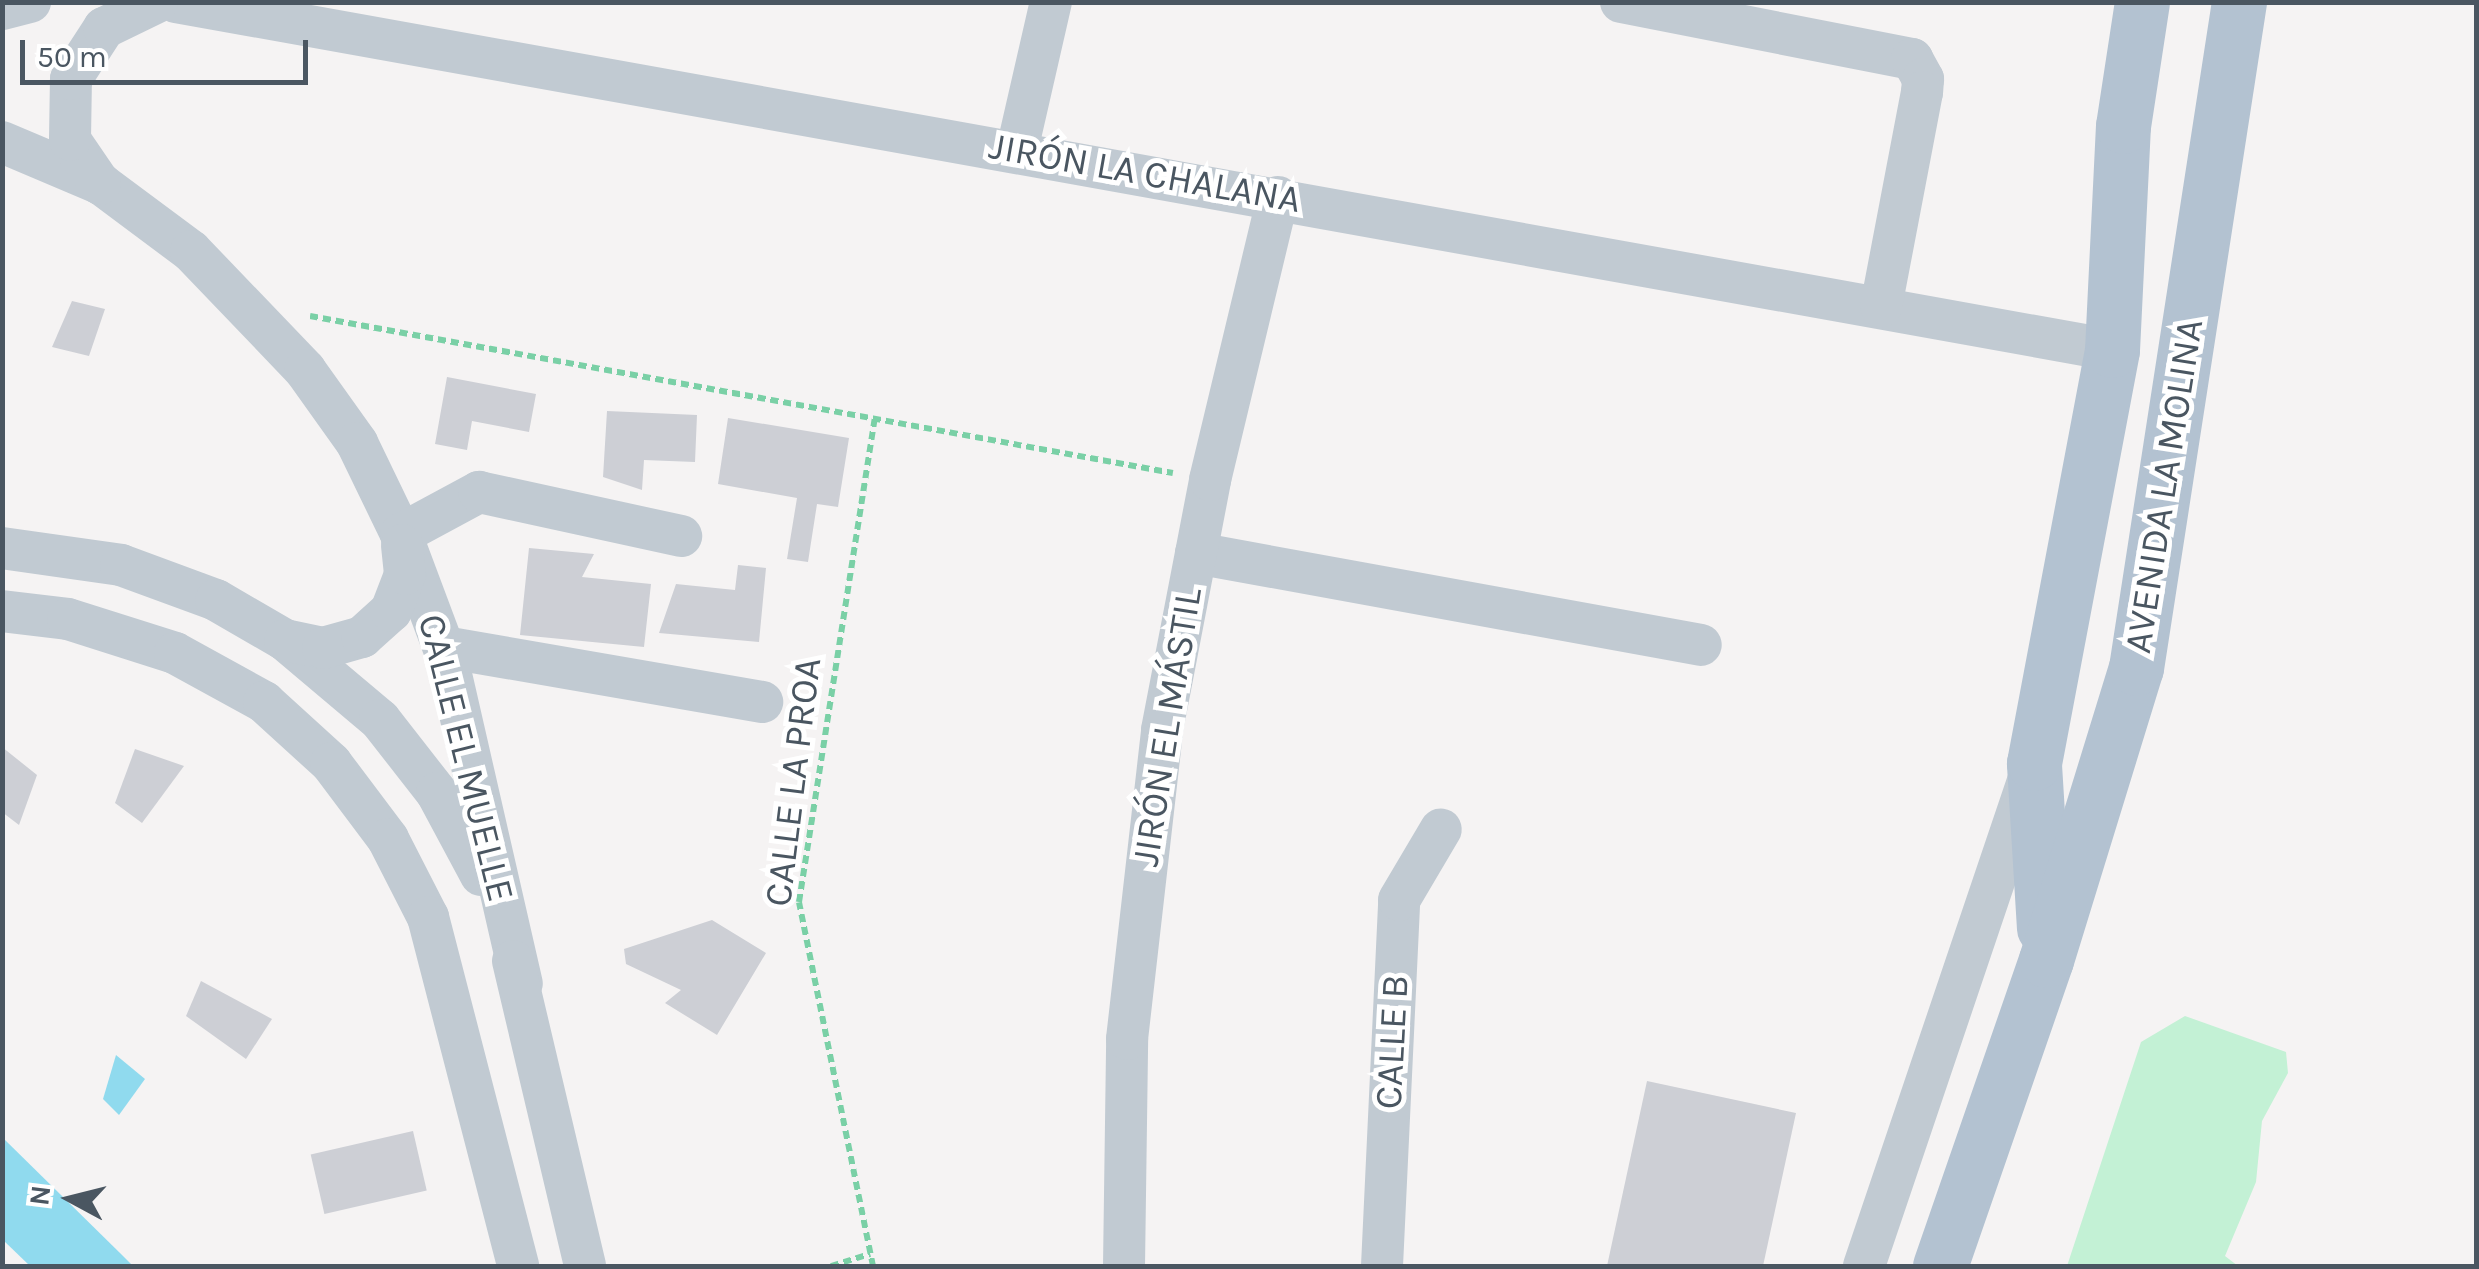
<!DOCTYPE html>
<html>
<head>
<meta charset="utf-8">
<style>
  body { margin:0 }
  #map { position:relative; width:2479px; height:1269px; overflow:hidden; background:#f5f3f3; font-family:Karla,sans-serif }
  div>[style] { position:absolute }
  .green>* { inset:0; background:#c3f1d5 }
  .water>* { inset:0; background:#90daee }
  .building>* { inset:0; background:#cdcfd5; transform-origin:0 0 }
  .path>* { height:6px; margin-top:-3px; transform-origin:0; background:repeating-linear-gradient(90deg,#7ad0a6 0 8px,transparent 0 13px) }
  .minor>* { height:42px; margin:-21px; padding:0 21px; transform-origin:21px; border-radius:21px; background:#c1cad2 }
  .major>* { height:55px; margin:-27.5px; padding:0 27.5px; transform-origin:27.5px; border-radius:27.5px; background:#b3c2d1 }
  span { translate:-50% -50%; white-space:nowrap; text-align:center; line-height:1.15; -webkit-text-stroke:10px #fff; paint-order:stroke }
  .street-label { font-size:38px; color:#4a5661 }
  .frame { position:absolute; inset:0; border:5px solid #4a5661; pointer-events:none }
  .north { position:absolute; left:20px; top:1149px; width:100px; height:100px; -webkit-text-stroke:8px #fff; paint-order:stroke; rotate:277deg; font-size:28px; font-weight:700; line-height:40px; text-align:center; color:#4a5661 }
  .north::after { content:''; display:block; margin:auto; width:35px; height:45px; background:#4a5661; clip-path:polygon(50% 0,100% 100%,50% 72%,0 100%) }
  .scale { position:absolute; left:20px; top:40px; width:288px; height:45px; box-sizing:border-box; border:5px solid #4a5661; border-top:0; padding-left:12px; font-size:30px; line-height:35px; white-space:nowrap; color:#4a5661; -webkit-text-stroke:8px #fff; paint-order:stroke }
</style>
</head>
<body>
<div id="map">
  <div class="green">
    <div style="clip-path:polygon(2185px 1016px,2286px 1052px,2288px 1073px,2262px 1121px,2256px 1182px,2225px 1256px,2238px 1266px,2067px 1266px,2141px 1042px)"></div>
  </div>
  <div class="water">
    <div style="clip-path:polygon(116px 1055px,145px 1079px,119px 1115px,103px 1099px)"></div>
    <div style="clip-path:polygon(3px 1138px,121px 1254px,133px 1266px,30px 1266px,3px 1240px)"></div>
  </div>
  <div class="building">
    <div style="clip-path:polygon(72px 301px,105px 309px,89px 356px,52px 347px)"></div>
    <div style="clip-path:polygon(447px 377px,536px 394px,529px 432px,472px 421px,467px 450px,435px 444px)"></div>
    <div style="clip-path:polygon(607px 411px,697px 415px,695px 462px,644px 460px,642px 490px,603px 477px)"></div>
    <div style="clip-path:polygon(728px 418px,849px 438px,838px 507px,817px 504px,808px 562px,787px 559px,797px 498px,718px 484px)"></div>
    <div style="clip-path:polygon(529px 548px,594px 554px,582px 577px,651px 584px,644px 647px,520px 635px)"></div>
    <div style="clip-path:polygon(738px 565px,766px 568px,759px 642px,659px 633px,676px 584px,735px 590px)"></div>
    <div style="clip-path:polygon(2px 747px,37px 775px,19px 825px,2px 812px)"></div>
    <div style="clip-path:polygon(135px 749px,184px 766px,142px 823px,115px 803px)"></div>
    <div style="clip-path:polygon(712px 920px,766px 953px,717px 1035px,665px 1003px,681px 990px,626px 964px,624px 949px)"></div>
    <div style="clip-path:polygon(201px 981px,272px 1019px,246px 1059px,186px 1016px)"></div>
    <div style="clip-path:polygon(1647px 1081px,1796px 1113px,1763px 1266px,1607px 1266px)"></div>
    <div style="left:413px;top:1131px;width:61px;height:105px;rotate:77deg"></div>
  </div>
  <div class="path">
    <div style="left:310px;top:316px;width:877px;rotate:10.31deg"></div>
    <div style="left:831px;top:1266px;width:41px;rotate:-17.1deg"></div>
    <div style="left:873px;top:1266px;width:371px;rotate:-101.5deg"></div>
    <div style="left:799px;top:902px;width:489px;rotate:-81.1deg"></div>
  </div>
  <div class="minor">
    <div style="left:176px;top:2px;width:1967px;rotate:10.19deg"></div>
    <div style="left:1621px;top:2px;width:297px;rotate:11.1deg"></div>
    <div style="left:1912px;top:59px;width:23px;rotate:61deg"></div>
    <div style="left:1923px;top:79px;width:13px;rotate:94deg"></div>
    <div style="left:1922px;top:92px;width:218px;rotate:100.8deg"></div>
    <div style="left:2px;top:9px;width:29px;rotate:-14deg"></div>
    <div style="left:2px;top:142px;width:108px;rotate:23deg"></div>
    <div style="left:101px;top:184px;width:112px;rotate:36.7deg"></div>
    <div style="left:191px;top:251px;width:165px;rotate:46.2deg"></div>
    <div style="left:305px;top:370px;width:90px;rotate:54.5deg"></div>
    <div style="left:357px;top:443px;width:101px;rotate:64.2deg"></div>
    <div style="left:401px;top:534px;width:131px;rotate:69.5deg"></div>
    <div style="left:447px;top:657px;width:335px;rotate:77.1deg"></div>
    <div style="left:1017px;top:150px;width:152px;rotate:-77.1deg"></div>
    <div style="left:100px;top:184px;width:53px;rotate:-124.3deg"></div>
    <div style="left:70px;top:140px;width:61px;rotate:-89.1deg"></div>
    <div style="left:71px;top:79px;width:61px;rotate:-57.1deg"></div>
    <div style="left:104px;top:28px;width:59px;rotate:-26.1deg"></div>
    <div style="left:401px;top:534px;width:89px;rotate:-28.3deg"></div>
    <div style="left:479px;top:492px;width:207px;rotate:12.3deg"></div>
    <div style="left:2px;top:548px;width:120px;rotate:8.1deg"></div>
    <div style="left:121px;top:565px;width:101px;rotate:20.2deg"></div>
    <div style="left:216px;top:600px;width:80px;rotate:30.1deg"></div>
    <div style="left:285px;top:640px;width:124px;rotate:40.1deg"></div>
    <div style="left:380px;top:720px;width:93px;rotate:52deg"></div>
    <div style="left:437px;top:793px;width:93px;rotate:61.8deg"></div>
    <div style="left:1196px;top:553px;width:513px;rotate:10.32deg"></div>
    <div style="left:2px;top:611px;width:66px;rotate:6.9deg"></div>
    <div style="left:68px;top:619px;width:112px;rotate:17.6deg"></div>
    <div style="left:175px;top:653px;width:102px;rotate:28.8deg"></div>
    <div style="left:264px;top:702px;width:91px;rotate:42.3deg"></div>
    <div style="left:331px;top:763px;width:95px;rotate:53.1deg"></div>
    <div style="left:388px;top:839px;width:88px;rotate:62.9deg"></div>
    <div style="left:428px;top:917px;width:360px;rotate:75.5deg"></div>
    <div style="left:285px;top:640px;width:39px;rotate:12deg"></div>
    <div style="left:323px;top:648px;width:41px;rotate:-15.8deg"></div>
    <div style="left:362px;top:637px;width:39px;rotate:-42deg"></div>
    <div style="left:391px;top:611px;width:40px;rotate:-69deg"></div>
    <div style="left:405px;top:574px;width:29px;rotate:-96deg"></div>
    <div style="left:444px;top:647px;width:323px;rotate:9.8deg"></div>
    <div style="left:513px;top:961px;width:313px;rotate:76.7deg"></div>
    <div style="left:1124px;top:1266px;width:227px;rotate:-89.2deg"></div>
    <div style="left:1127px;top:1039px;width:311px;rotate:-83.5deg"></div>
    <div style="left:1162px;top:730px;width:255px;rotate:-79.1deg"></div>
    <div style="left:1210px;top:480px;width:291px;rotate:-76.5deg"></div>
    <div style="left:1382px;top:1266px;width:366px;rotate:-87.3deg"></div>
    <div style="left:1399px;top:900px;width:82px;rotate:-59.4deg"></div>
    <div style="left:1864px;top:1266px;width:515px;rotate:-71.32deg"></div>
  </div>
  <div class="major">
    <div style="left:2044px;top:928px;width:165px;rotate:-93.5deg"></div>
    <div style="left:2034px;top:763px;width:420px;rotate:-79.3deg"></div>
    <div style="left:2112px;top:350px;width:224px;rotate:-87.2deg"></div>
    <div style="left:2123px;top:126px;width:125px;rotate:-81.3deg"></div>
    <div style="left:1940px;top:1266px;width:324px;rotate:-70.9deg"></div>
    <div style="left:2046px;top:960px;width:306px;rotate:-72.9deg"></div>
    <div style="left:2136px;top:668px;width:674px;rotate:-81.21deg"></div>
  </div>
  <div class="street-label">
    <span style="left:1145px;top:173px;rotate:10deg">JIRÓN LA CHALANA</span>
    <span style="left:2164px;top:486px;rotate:-81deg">AVENIDA LA MOLINA</span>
    <span style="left:1167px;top:727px;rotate:-81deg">JIRÓN EL MÁSTIL</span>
    <span style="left:466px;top:758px;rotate:76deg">CALLE EL MUELLE</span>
    <span style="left:793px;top:782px;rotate:-83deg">CALLE LA PROA</span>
    <span style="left:1392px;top:1042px;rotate:-87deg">CALLE B</span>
  </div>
  <div class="frame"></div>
  <div class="north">N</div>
  <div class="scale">50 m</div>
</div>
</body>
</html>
